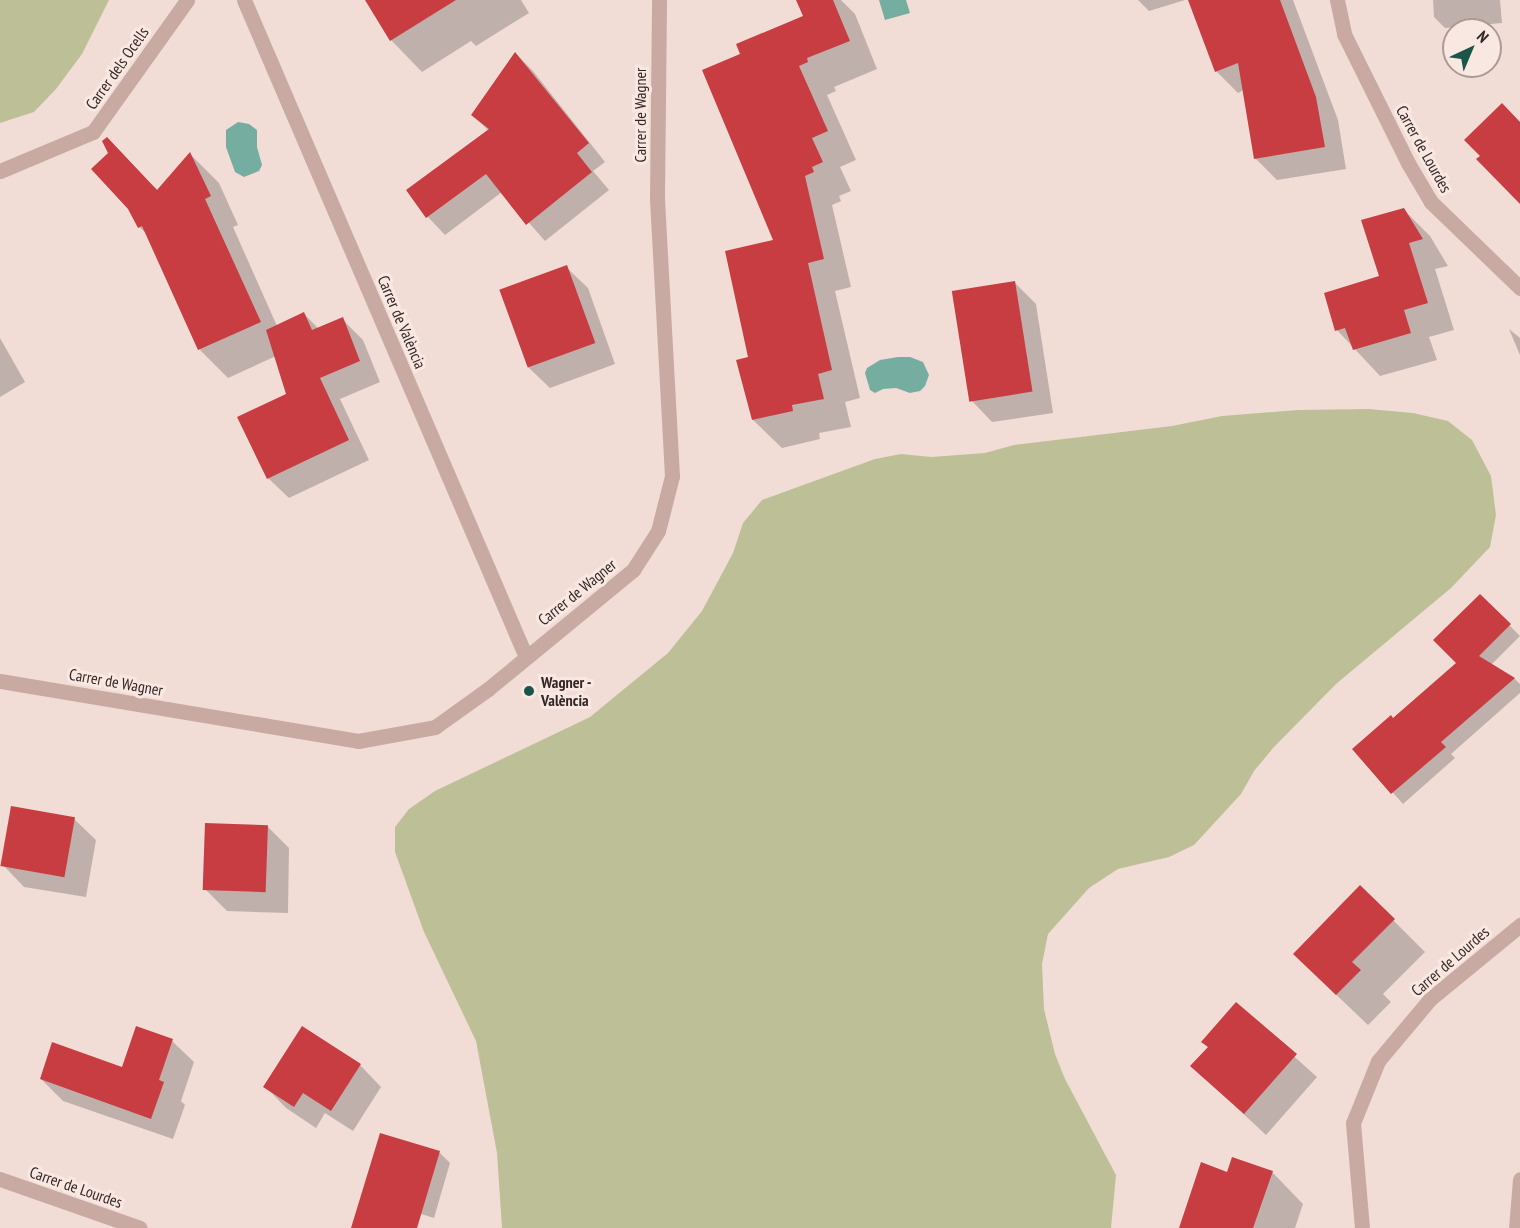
<!DOCTYPE html>
<html>
<head>
<meta charset="utf-8">
<style>
  body { margin:0 }
  #map { position:relative; width:1520px; height:1228px; overflow:hidden; background:#f1ddd6; font-family:"PT Sans Narrow",sans-serif }
  div>[style] { position:absolute }
  .green>* { inset:0; background:#bdc097 }
  .water>* { inset:0; background:#75aea1 }
  .shadow>* { inset:0; background:#0003 }
  .building>* { inset:0; background:#c83d41; transform-origin:0 0 }
  .street>* { height:15px; margin:-7.5px; padding:0 7.5px; transform-origin:7.5px; border-radius:7.5px; background:#c9aaa3 }
  .dots>* { width:16px; height:16px; translate:-50% -50%; box-sizing:border-box; border:3px solid #f9e8e2; border-radius:50% }
  span { translate:-50% -50%; white-space:nowrap; text-align:center; line-height:1.15; -webkit-text-stroke:6px #f9e8e2; paint-order:stroke }
  .street-label { font-size:16px; color:#332625 }
  .poi-label { font-size:16px; color:#332625; font-weight:700 }
  .left { translate:0 -50%; text-align:left }
  .north { position:absolute; left:1442px; top:18px; width:60px; height:60px; box-sizing:border-box; background:#f9e8e2; border:2px solid #aa9a96; border-radius:50%; rotate:44deg; font-size:16px; font-weight:700; line-height:24px; text-align:center; color:#332625 }
  .north::after { content:''; display:block; margin:auto; width:21px; height:27px; background:#1a5549; clip-path:polygon(50% 0,100% 100%,50% 72%,0 100%) }
</style>
</head>
<body>
<div id="map">
  <div class="green">
    <div style="clip-path:polygon(0 0,109px 0,82px 54px,56px 89px,34px 112px,0 123px)"></div>
    <div style="clip-path:polygon(1369px 409px,1413px 413px,1448px 421px,1472px 440px,1491px 476px,1496px 515px,1490px 547px,1451px 588px,1336px 684px,1274px 747px,1254px 771px,1241px 794px,1194px 845px,1169px 857px,1118px 869px,1089px 888px,1048px 934px,1042px 964px,1044px 1009px,1055px 1054px,1065px 1079px,1116px 1175px,1111px 1228px,502px 1228px,497px 1153px,476px 1041px,424px 932px,395px 852px,395px 827px,409px 809px,435px 791px,590px 717px,668px 653px,702px 611px,733px 553px,743px 523px,762px 500px,875px 459px,901px 454px,931px 457px,985px 453px,1014px 445px,1172px 426px,1222px 416px,1298px 410px)"></div>
  </div>
  <div class="water">
    <div style="clip-path:polygon(879px 0,906px 0,910px 13px,885px 20px)"></div>
    <div style="clip-path:polygon(238px 122px,249px 124px,257px 130px,257px 147px,262px 165px,259px 171px,244px 177px,235px 172px,226px 147px,226px 130px)"></div>
    <div style="clip-path:polygon(898px 357px,910px 357px,923px 362px,929px 375px,925px 386px,920px 391px,910px 393px,896px 388px,883px 389px,875px 393px,870px 390px,865px 373px,867px 368px,880px 360px)"></div>
  </div>
  <div class="shadow">
    <div style="clip-path:polygon(380px 0,521px 0,529px 13px,476px 46px,471px 41px,422px 72px,391px 40px,370px 6px)"></div>
    <div style="clip-path:polygon(798px 0,841px 0,855px 14px,877px 69px,834px 87px,836px 91px,827px 95px,856px 160px,840px 167px,851px 191px,839px 196px,841px 201px,832px 205px,851px 287px,835px 291px,860px 398px,845px 402px,851px 427px,819px 433px,820px 439px,782px 448px,753px 420px,750px 358px,775px 242px,742px 54px,805px 17px)"></div>
    <div style="clip-path:polygon(1138px 0,1185px 0,1149px 11px)"></div>
    <div style="clip-path:polygon(1190px 0,1293px 0,1338px 120px,1346px 169px,1277px 180px,1255px 158px,1244px 90px,1238px 93px,1216px 71px)"></div>
    <div style="clip-path:polygon(1433px 0,1500px 0,1502px 23px,1445px 28px,1434px 17px)"></div>
    <div style="clip-path:polygon(516px 54px,533px 71px,605px 162px,593px 171px,609px 190px,545px 241px,502px 192px,445px 235px,428px 217px,408px 191px,489px 131px,472px 115px)"></div>
    <div style="clip-path:polygon(107px 139px,158px 191px,190px 154px,219px 183px,238px 225px,233px 227px,277px 326px,304px 314px,319px 329px,342px 319px,363px 340px,380px 382px,340px 399px,369px 460px,289px 498px,268px 478px,288px 395px,276px 356px,228px 378px,199px 349px,147px 234px,139px 227px,109px 153px)"></div>
    <div style="clip-path:polygon(1404px 210px,1430px 236px,1448px 266px,1435px 269px,1454px 330px,1429px 337px,1437px 360px,1380px 376px,1337px 330px,1381px 277px)"></div>
    <div style="clip-path:polygon(566px 267px,588px 288px,615px 364px,550px 388px,528px 367px,501px 291px)"></div>
    <div style="clip-path:polygon(1015px 283px,1036px 304px,1053px 413px,992px 422px,971px 400px)"></div>
    <div style="clip-path:polygon(1509px 329px,1520px 338px,1520px 355px)"></div>
    <div style="clip-path:polygon(0 338px,25px 382px,0 397px)"></div>
    <div style="clip-path:polygon(1480px 596px,1520px 636px,1491px 665px,1515px 679px,1520px 684px,1520px 693px,1451px 754px,1455px 758px,1403px 804px,1354px 749px,1393px 720px,1458px 663px)"></div>
    <div style="clip-path:polygon(74px 819px,96px 840px,86px 897px,24px 887px,3px 865px)"></div>
    <div style="clip-path:polygon(268px 827px,289px 848px,288px 913px,227px 911px,205px 889px)"></div>
    <div style="clip-path:polygon(1360px 887px,1425px 952px,1383px 994px,1391px 1002px,1368px 1025px,1326px 985px)"></div>
    <div style="clip-path:polygon(1236px 1004px,1317px 1077px,1266px 1135px,1192px 1066px,1209px 1047px)"></div>
    <div style="clip-path:polygon(172px 1041px,194px 1062px,181px 1101px,185px 1105px,173px 1139px,63px 1101px,41px 1079px,123px 1069px)"></div>
    <div style="clip-path:polygon(360px 1065px,381px 1087px,353px 1131px,325px 1113px,316px 1128px,286px 1108px,265px 1086px)"></div>
    <div style="clip-path:polygon(381px 1135px,440px 1153px,450px 1163px,434px 1218px,375px 1200px)"></div>
    <div style="clip-path:polygon(1272px 1172px,1303px 1204px,1295px 1228px,1184px 1228px)"></div>
  </div>
  <div class="building">
    <div style="clip-path:polygon(365px 0,456px 0,390px 41px)"></div>
    <div style="clip-path:polygon(796px 0,833px 0,850px 41px,807px 58px,808px 62px,799px 66px,828px 131px,812px 138px,823px 162px,812px 167px,814px 172px,805px 176px,824px 259px,808px 263px,832px 370px,818px 374px,824px 399px,792px 405px,793px 411px,752px 420px,736px 360px,748px 357px,725px 251px,773px 240px,702px 70px,740px 54px,736px 44px,803px 16px)"></div>
    <div style="clip-path:polygon(1188px 0,1280px 0,1316px 97px,1325px 147px,1254px 159px,1238px 63px,1215px 72px)"></div>
    <div style="clip-path:polygon(515px 52px,589px 143px,577px 153px,592px 172px,526px 225px,486px 174px,426px 218px,406px 190px,489px 129px,471px 115px)"></div>
    <div style="clip-path:polygon(1502px 103px,1520px 122px,1520px 204px,1476px 159px,1480px 156px,1464px 140px)"></div>
    <div style="clip-path:polygon(107px 137px,157px 190px,190px 152px,211px 196px,205px 199px,261px 322px,198px 350px,142px 226px,138px 228px,128px 209px,91px 169px,108px 153px,102px 141px)"></div>
    <div style="clip-path:polygon(1404px 208px,1423px 239px,1409px 243px,1428px 303px,1404px 310px,1411px 333px,1353px 350px,1345px 328px,1335px 331px,1324px 293px,1379px 276px,1361px 220px)"></div>
    <div style="left:567px;top:265px;width:83px;height:72px;rotate:70deg"></div>
    <div style="left:1015px;top:281px;width:112px;height:64px;rotate:81deg"></div>
    <div style="clip-path:polygon(304px 312px,312px 330px,343px 317px,360px 361px,320px 378px,349px 440px,267px 479px,237px 417px,286px 394px,266px 330px)"></div>
    <div style="clip-path:polygon(1480px 594px,1511px 624px,1479px 656px,1515px 678px,1441px 742px,1446px 747px,1391px 794px,1352px 749px,1391px 715px,1393px 718px,1456px 663px,1433px 640px)"></div>
    <div style="left:11px;top:806px;width:65px;height:61px;rotate:10deg"></div>
    <div style="left:205px;top:823px;width:63px;height:67px;rotate:2deg"></div>
    <div style="clip-path:polygon(1360px 885px,1395px 919px,1352px 962px,1361px 970px,1336px 995px,1293px 954px)"></div>
    <div style="clip-path:polygon(1236px 1002px,1297px 1054px,1244px 1114px,1190px 1066px,1208px 1047px,1201px 1042px)"></div>
    <div style="clip-path:polygon(136px 1026px,173px 1039px,159px 1080px,164px 1082px,151px 1119px,40px 1079px,52px 1042px,122px 1067px)"></div>
    <div style="clip-path:polygon(302px 1026px,361px 1064px,331px 1111px,303px 1093px,294px 1107px,263px 1087px)"></div>
    <div style="clip-path:polygon(380px 1133px,440px 1151px,417px 1228px,351px 1228px)"></div>
    <div style="clip-path:polygon(1232px 1157px,1273px 1171px,1253px 1228px,1179px 1228px,1201px 1162px,1227px 1172px)"></div>
  </div>
  <div class="street">
    <div style="left:244px;top:0;width:715px;rotate:66.77deg"></div>
    <div style="left:1337px;top:0;width:35px;rotate:78deg"></div>
    <div style="left:1344px;top:34px;width:144px;rotate:63.6deg"></div>
    <div style="left:1408px;top:163px;width:45px;rotate:59.5deg"></div>
    <div style="left:1431px;top:202px;width:124px;rotate:44deg"></div>
    <div style="left:0;top:171px;width:101px;rotate:-22.8deg"></div>
    <div style="left:93px;top:132px;width:162px;rotate:-54.5deg"></div>
    <div style="left:0;top:681px;width:363px;rotate:9.5deg"></div>
    <div style="left:358px;top:741px;width:78px;rotate:-10.3deg"></div>
    <div style="left:435px;top:727px;width:65px;rotate:-35.6deg"></div>
    <div style="left:488px;top:689px;width:188px;rotate:-39.4deg"></div>
    <div style="left:633px;top:570px;width:46px;rotate:-57.3deg"></div>
    <div style="left:658px;top:531px;width:57px;rotate:-75.7deg"></div>
    <div style="left:672px;top:476px;width:279px;rotate:-93.1deg"></div>
    <div style="left:657px;top:197px;width:197px;rotate:-89.4deg"></div>
    <div style="left:0;top:1179px;width:148px;rotate:19.3deg"></div>
    <div style="left:1362px;top:1228px;width:105px;rotate:-94.9deg"></div>
    <div style="left:1353px;top:1123px;width:67px;rotate:-68deg"></div>
    <div style="left:1378px;top:1061px;width:81px;rotate:-50deg"></div>
    <div style="left:1430px;top:999px;width:117px;rotate:-39.4deg"></div>
    <div style="left:1516px;top:1228px;width:49px;rotate:-85.3deg"></div>
  </div>
  <div class="dots">
    <div style="left:529px;top:691px;background:#1a5549"></div>
  </div>
  <div class="street-label">
    <span style="left:117px;top:68px;rotate:-55deg">Carrer dels Ocells</span>
    <span style="left:640px;top:115px;rotate:-90deg">Carrer de Wagner</span>
    <span style="left:1424px;top:149px;rotate:61deg">Carrer de Lourdes</span>
    <span style="left:402px;top:322px;rotate:67deg">Carrer de València</span>
    <span style="left:577px;top:592px;rotate:-39deg">Carrer de Wagner</span>
    <span style="left:116px;top:682px;rotate:10deg">Carrer de Wagner</span>
    <span style="left:1450px;top:961px;rotate:-41deg">Carrer de Lourdes</span>
    <span style="left:76px;top:1187px;rotate:19deg">Carrer de Lourdes</span>
  </div>
  <div class="poi-label">
    <span class="left" style="left:541px;top:691px">Wagner -<br>València</span>
  </div>
  <div class="north">N</div>
</div>
</body>
</html>
